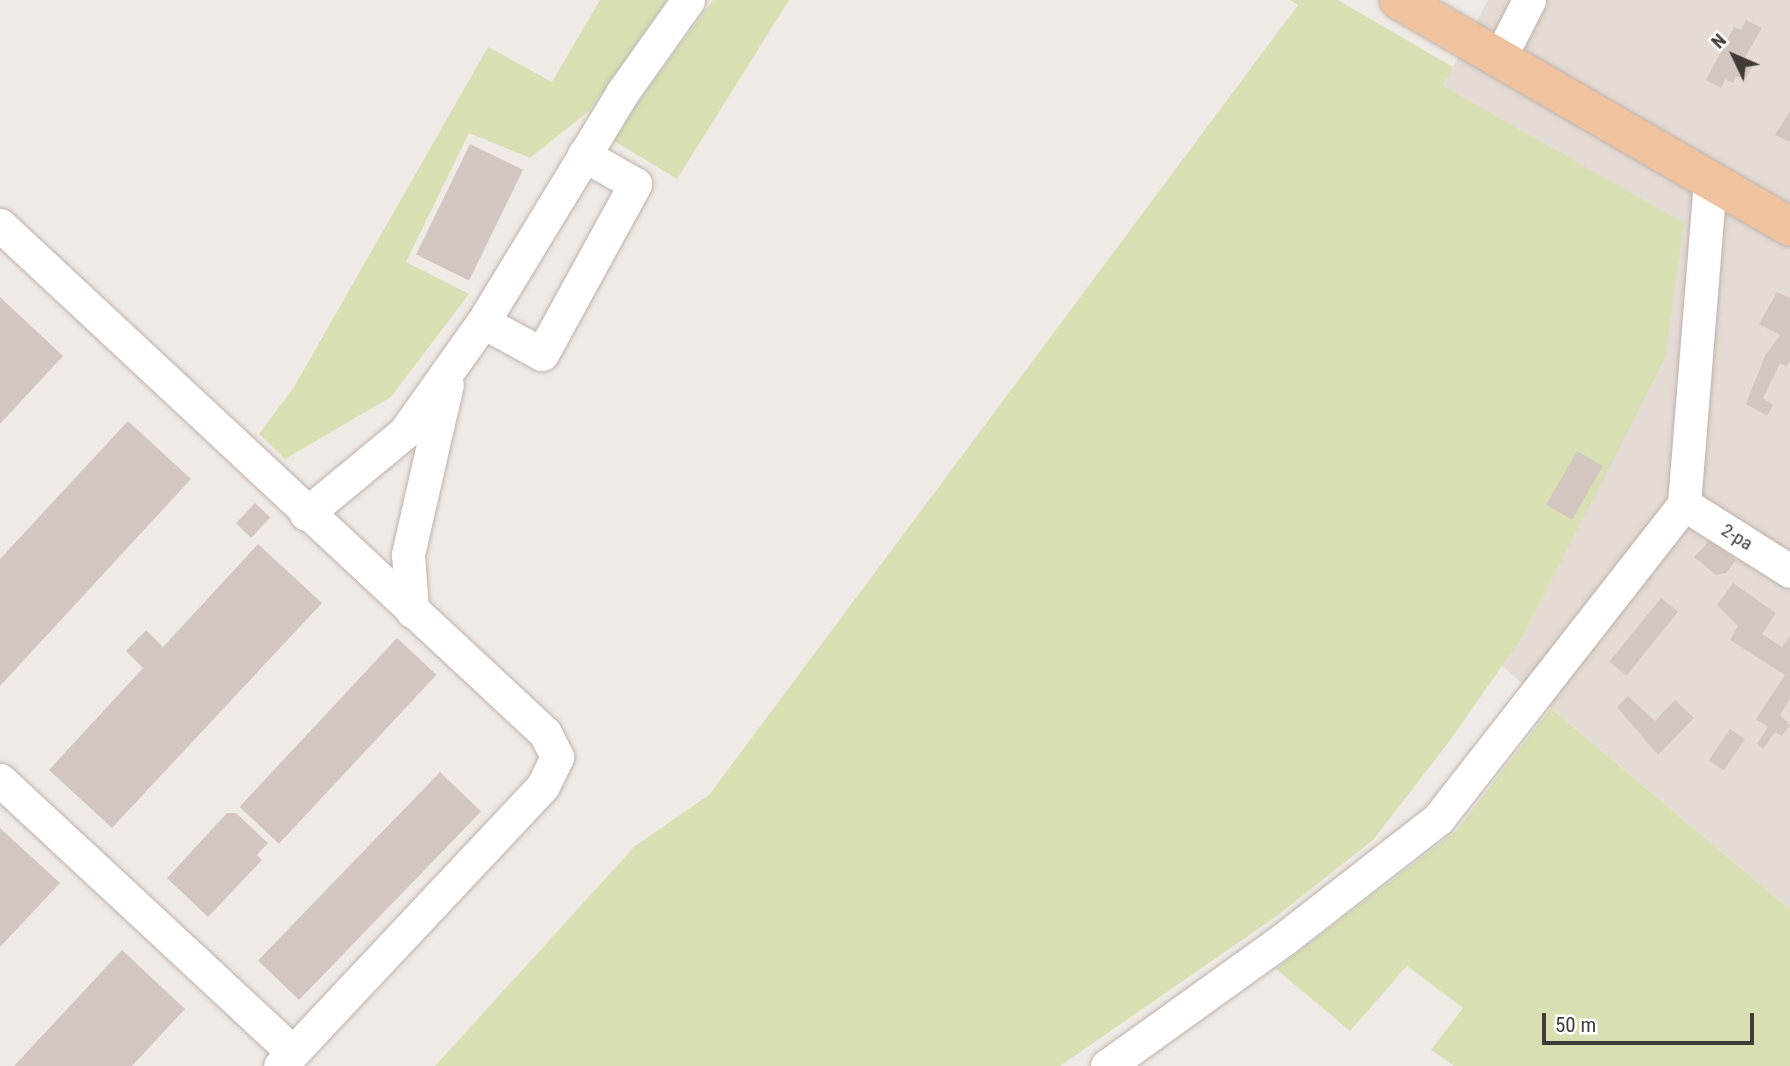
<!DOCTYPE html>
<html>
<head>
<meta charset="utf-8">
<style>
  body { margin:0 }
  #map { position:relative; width:1790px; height:1066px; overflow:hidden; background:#f0eae6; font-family:"Roboto Condensed",sans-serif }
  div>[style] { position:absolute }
  .residential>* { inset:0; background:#e4dbd4 }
  .green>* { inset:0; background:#d8e0b3 }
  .building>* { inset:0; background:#d3c6c0; transform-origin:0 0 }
  .roads { filter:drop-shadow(0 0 2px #beb3ad) drop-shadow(0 0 2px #beb3ad) }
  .minor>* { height:33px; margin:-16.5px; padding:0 16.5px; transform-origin:16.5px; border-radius:16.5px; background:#fff }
  .major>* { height:38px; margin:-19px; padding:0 19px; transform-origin:19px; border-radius:19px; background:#f1c29e }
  span { translate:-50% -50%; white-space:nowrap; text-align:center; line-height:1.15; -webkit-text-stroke:5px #fff; paint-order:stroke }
  .street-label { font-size:19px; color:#423a36 }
  .north { position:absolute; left:1699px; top:21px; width:70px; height:70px; -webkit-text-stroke:5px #fff; paint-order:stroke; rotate:314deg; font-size:19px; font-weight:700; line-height:28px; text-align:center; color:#423a36 }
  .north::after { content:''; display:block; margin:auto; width:24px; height:32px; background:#423a36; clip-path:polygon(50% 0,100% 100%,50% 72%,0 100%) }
  .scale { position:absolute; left:1542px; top:1013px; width:212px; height:32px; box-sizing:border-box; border:4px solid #423a36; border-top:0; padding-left:9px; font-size:21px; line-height:24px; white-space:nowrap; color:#423a36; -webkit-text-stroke:5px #fff; paint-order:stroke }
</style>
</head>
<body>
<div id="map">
  <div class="residential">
    <div style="clip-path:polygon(1488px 0,1790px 0,1790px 910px,1502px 666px,1523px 636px,1443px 86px)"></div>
  </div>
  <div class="green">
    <div style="clip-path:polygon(600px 0,667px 0,589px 111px,530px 158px,469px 133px,406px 262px,469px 294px,391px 397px,285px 459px,259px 434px,294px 387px,488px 47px,552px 82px)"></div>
    <div style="clip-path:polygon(713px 0,789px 0,677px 179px,611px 139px)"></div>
    <div style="clip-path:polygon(1290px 0,1338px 0,1453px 67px,1443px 86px,1684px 223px,1665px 358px,1523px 636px,1448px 743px,1373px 840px,1278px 915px,1060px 1066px,435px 1066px,635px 846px,709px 795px,1298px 5px)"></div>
    <div style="clip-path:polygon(1551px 708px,1790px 910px,1790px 1066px,1454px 1066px,1431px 1050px,1463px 1008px,1407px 966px,1350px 1031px,1276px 969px,1456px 831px)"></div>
  </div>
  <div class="building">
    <div style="clip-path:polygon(1746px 20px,1762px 28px,1744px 59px,1754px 64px,1745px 80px,1736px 76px,1733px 83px,1725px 79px,1721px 88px,1706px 80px,1734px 27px,1741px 30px)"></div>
    <div style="clip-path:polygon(1790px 111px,1790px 142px,1775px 135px)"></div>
    <div style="left:470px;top:144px;width:59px;height:123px;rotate:26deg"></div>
    <div style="clip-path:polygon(1777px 292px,1790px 298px,1790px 361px,1787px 367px,1780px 363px,1763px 398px,1773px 405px,1767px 416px,1746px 404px,1765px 356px,1780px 335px,1759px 324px)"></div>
    <div style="clip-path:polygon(0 297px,63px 356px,0 424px)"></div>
    <div style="clip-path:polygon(128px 421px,191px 479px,0 686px,0 559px)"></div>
    <div style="left:1577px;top:451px;width:30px;height:62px;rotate:30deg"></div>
    <div style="left:255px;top:503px;width:21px;height:28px;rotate:43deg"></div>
    <div style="clip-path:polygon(1709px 541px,1736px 560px,1726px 573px,1716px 575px,1694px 557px)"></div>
    <div style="clip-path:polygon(258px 544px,322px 603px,112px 828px,49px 770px,143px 668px,126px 651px,146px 630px,163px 647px)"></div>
    <div style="clip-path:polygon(1733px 583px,1776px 613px,1762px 634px,1782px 647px,1790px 636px,1790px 699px,1780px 715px,1790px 725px,1782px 736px,1775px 732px,1763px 749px,1757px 744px,1768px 727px,1756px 719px,1785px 675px,1730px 640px,1738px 626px,1717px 605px)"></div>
    <div style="left:1661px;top:598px;width:22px;height:82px;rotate:39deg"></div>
    <div style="left:397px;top:638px;width:54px;height:231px;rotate:43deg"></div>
    <div style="clip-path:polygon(1628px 696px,1655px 721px,1675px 700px,1694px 718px,1658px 755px,1617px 707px)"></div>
    <div style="left:1730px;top:729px;width:18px;height:38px;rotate:34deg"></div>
    <div style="left:440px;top:772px;width:57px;height:262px;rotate:44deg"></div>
    <div style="clip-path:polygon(227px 813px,236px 813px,268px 843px,257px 855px,262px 860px,208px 917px,167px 878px)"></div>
    <div style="clip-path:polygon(0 828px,60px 883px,0 947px)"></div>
    <div style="clip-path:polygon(122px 950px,185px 1009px,132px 1066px,14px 1066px)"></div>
  </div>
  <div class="roads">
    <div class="minor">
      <div style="left:1500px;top:57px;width:64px;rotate:-63deg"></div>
      <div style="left:0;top:225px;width:745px;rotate:42.99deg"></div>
      <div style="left:545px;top:733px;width:27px;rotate:63deg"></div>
      <div style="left:557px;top:757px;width:32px;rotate:116deg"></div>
      <div style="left:543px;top:786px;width:384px;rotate:133.2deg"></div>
      <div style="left:483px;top:322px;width:67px;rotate:28.5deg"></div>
      <div style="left:542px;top:354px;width:194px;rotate:-61.3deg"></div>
      <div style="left:635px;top:184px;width:59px;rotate:-150.4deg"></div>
      <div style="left:1684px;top:504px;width:125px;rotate:32.3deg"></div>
      <div style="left:306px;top:514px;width:127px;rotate:-39.6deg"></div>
      <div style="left:404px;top:433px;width:136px;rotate:-54.6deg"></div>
      <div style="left:483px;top:322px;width:268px;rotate:-58.7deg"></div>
      <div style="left:622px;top:93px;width:114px;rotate:-54.6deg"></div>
      <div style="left:412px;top:611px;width:57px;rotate:-94deg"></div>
      <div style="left:408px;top:554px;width:174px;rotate:-77.1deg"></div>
      <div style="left:0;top:780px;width:400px;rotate:42.9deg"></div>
      <div style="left:1107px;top:1066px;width:219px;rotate:-35.7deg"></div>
      <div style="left:1285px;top:938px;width:194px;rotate:-37.9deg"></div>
      <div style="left:1438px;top:819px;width:400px;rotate:-52deg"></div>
      <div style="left:1684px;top:504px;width:325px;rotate:-85.4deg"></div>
    </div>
    <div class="major">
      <div style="left:1399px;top:0;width:452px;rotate:30.1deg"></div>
    </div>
  </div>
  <div class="street-label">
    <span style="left:1737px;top:537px;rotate:32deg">2-ра</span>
  </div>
  <div class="north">N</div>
  <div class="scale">50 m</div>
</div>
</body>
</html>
